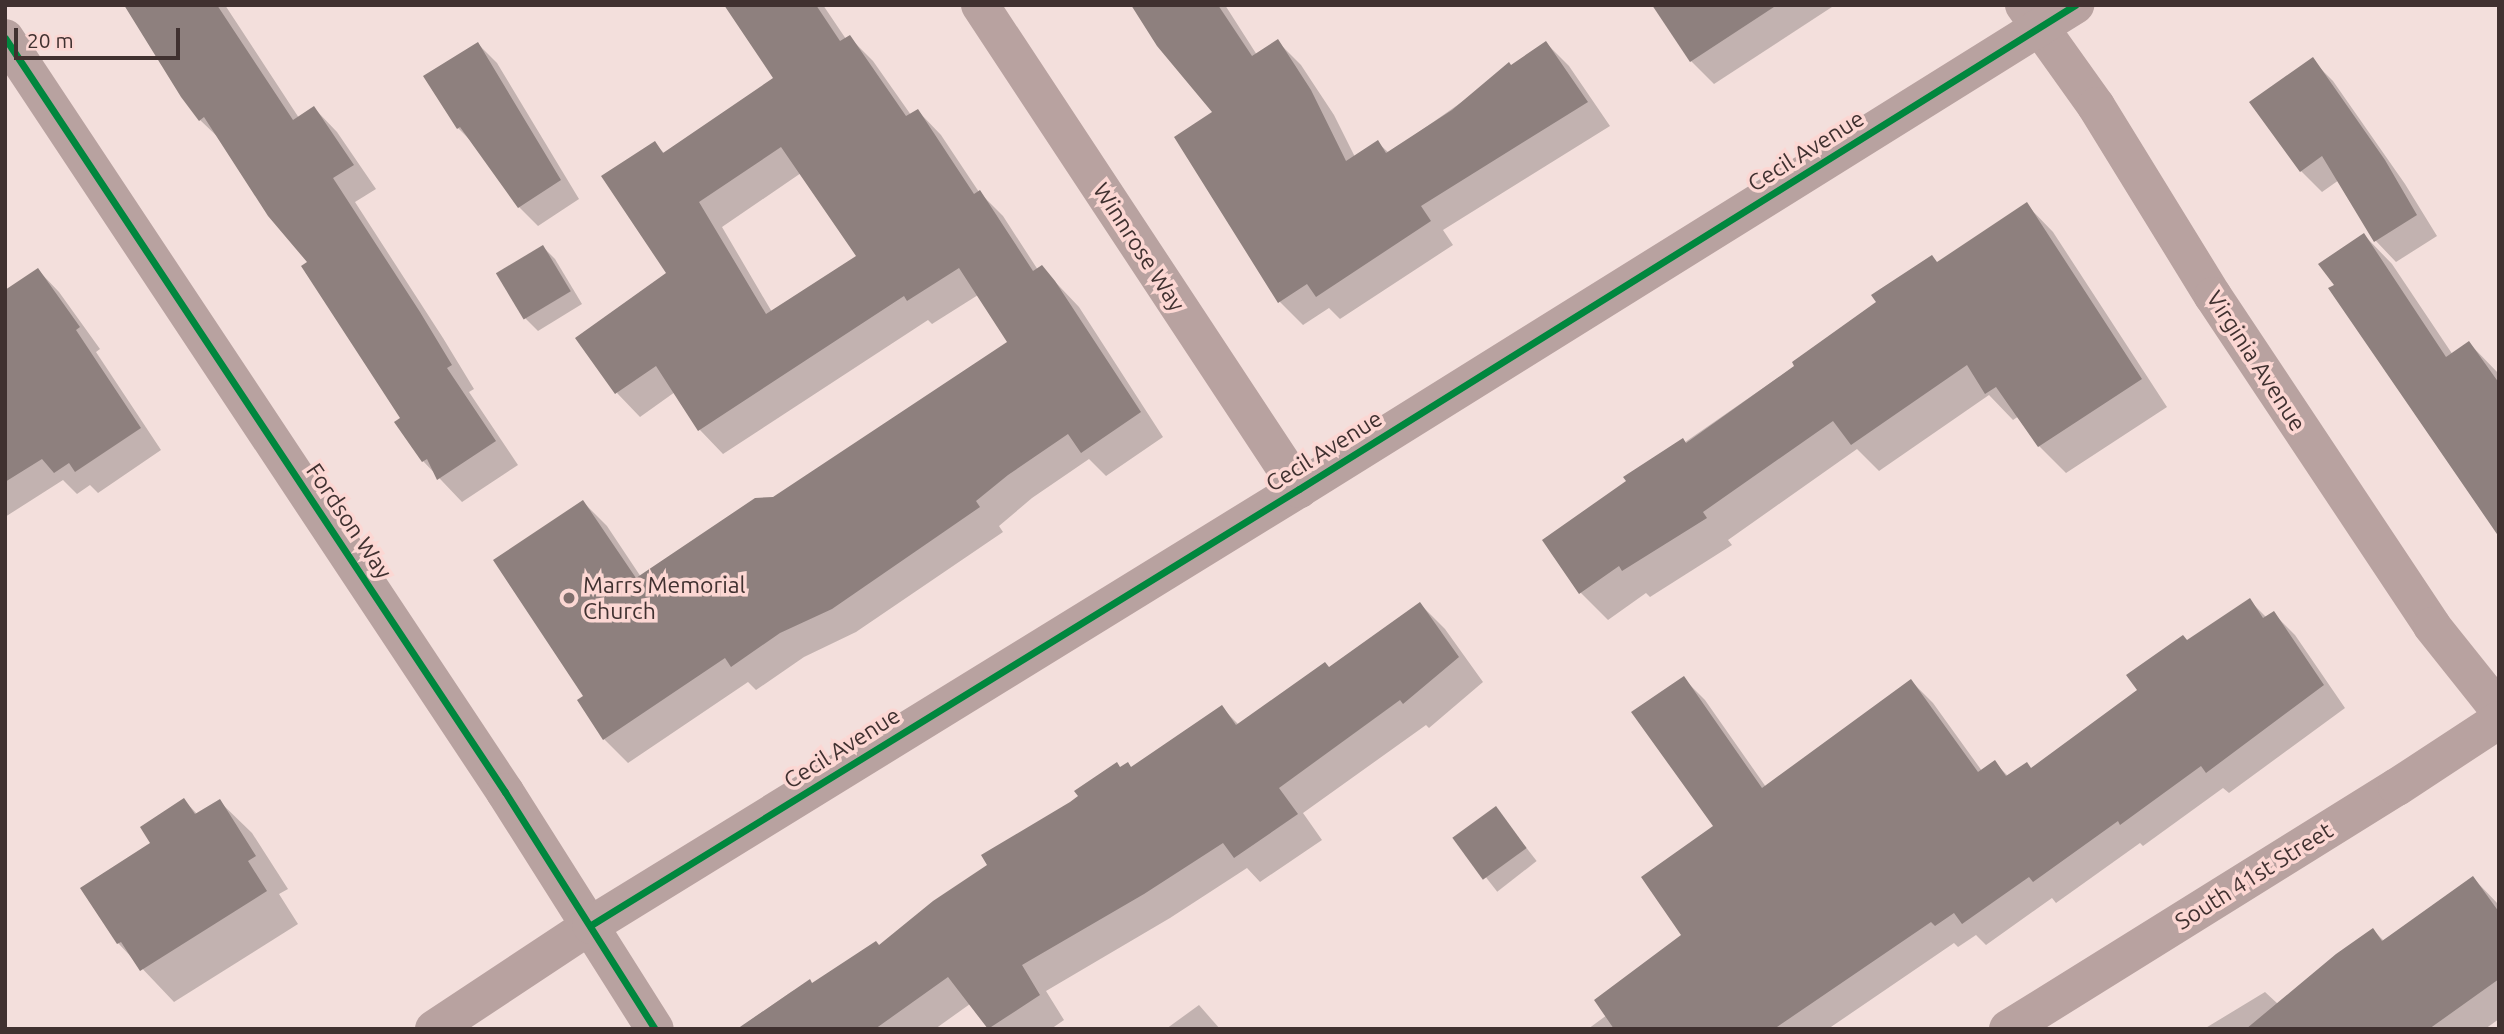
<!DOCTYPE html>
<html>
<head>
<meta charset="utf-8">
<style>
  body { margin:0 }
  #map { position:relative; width:2504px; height:1034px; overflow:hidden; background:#f3dfdc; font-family:Ubuntu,sans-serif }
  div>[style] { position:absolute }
  .shadow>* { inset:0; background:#0003; transform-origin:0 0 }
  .building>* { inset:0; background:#8e807e; transform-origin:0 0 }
  .minor>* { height:38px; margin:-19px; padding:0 19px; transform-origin:19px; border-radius:19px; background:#b8a2a0 }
  .cycleway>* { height:7px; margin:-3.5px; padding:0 3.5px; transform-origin:3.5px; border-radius:3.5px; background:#00873e }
  .dots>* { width:19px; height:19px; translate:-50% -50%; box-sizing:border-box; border:4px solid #fcd7d3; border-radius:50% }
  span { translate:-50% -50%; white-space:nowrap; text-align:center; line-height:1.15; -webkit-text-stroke:7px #fcd7d3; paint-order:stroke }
  .street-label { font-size:23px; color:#403130 }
  .poi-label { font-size:23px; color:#403130 }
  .left { translate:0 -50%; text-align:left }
  .frame { position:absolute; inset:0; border:7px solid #403130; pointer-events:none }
  .scale { position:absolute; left:14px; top:28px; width:166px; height:32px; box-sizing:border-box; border:4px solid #403130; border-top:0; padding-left:9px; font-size:21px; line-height:24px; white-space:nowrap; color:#403130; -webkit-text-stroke:5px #fcd7d3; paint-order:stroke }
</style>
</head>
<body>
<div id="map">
  <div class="shadow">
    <div style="clip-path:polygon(133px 5px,225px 5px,299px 118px,314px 108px,337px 132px,376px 189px,355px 202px,443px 338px,474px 389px,469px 392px,518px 465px,462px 502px,423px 461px,402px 419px,309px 262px,222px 141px,200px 120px)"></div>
    <div style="clip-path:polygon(evenodd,726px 5px,823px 5px,846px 39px,849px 37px,873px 61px,911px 115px,918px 111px,941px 135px,979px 192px,1003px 216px,1038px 270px,1042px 268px,1079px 307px,1163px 437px,1106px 476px,1089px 459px,1032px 498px,999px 526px,1003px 532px,856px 632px,804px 657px,756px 690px,748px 682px,628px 763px,604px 739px,585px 697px,583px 502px,607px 526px,641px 577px,774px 499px,1009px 342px,978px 295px,932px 324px,928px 320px,723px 454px,700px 430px,675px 392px,640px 417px,617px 393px,669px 274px,654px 143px,665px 154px,775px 79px,726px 5px,801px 173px,858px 256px,772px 312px,722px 227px,801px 173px)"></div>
    <div style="clip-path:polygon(1132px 5px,1225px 5px,1257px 55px,1278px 42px,1301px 65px,1334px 115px,1355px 157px,1377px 142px,1389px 153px,1546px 43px,1569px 66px,1610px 126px,1443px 230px,1453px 245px,1340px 319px,1329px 308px,1303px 325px,1280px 302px,1214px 112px)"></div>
    <div style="clip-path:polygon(1654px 5px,1835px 5px,1714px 84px,1691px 61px)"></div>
    <div style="clip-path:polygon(478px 44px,497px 63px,579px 199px,538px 226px,519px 207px,475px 145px,458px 128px)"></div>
    <div style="clip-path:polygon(2312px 60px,2333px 81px,2405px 184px,2437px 236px,2396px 262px,2375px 240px,2339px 180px,2322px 192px,2301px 171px)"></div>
    <div style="clip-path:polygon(2027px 205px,2053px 232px,2167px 407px,2066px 473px,2039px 446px,2019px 416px,2013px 420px,1989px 395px,1879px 471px,1857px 449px,1728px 540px,1732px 545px,1650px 597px,1646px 593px,1608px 620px,1581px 593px,1544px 540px)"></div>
    <div style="clip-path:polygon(2364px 235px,2392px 264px,2453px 355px,2469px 343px,2499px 374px,2499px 534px,2336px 285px)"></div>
    <div style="clip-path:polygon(543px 247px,555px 259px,582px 304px,538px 331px,526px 319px,498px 275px)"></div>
    <div style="clip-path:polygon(38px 270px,59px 292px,100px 349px,96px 352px,161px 450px,98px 493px,90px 485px,77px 494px,63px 480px,5px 517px,5px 292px)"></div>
    <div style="clip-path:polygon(2249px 600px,2267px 618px,2273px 613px,2295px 635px,2345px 708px,2229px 793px,2223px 788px,2143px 846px,2140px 843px,2056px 903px,2052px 898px,1986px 945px,1976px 935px,1958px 947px,1954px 943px,1828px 1029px,1588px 1029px,1607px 1015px,1684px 936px,1716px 827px,1683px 678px,1705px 700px,1766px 787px,1911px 681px,1933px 703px,1982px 771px,1995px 763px,2009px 777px,2032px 770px,2139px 691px,2188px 642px)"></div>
    <div style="clip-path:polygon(1420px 604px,1445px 629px,1483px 682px,1429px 728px,1426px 725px,1303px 813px,1322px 840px,1260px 882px,1247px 868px,1170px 918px,1046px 991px,1064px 1020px,1051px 1029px,989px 1029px,970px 1004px,935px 1029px,750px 1029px,748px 1022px,791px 992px,809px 982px,813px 985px,880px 947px,1121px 768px,1132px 769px,1221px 707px,1239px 725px,1330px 668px)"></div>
    <div style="clip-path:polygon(184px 800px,198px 815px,219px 801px,252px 833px,288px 889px,279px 894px,298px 924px,174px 1002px,118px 943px,152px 843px)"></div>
    <div style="left:1496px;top:809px;width:66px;height:50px;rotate:52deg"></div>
    <div style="clip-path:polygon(2473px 878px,2499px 905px,2499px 1019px,2485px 1029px,2204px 1029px,2265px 992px,2278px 1004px,2373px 930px,2384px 941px)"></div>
    <div style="clip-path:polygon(1199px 1005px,1220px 1029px,1166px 1029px)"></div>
  </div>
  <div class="building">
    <div style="clip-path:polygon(124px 5px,217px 5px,293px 120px,314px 106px,354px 165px,333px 178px,420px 312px,452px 365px,447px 368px,496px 441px,437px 480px,427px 459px,422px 462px,394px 422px,400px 418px,301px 266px,307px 262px,268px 216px,204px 117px,199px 121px,181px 97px)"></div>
    <div style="clip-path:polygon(evenodd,724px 5px,816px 5px,840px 41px,850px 35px,906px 116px,918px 109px,974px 194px,980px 190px,1033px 271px,1042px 265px,1055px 281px,1141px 412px,1081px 453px,1068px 434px,1008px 475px,976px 501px,980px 507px,832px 609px,780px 633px,731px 667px,725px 658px,603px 740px,577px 700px,583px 696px,493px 560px,583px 500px,636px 578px,755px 498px,773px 497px,1007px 342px,959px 268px,907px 301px,904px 296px,698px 431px,656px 366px,615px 394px,575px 338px,666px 273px,601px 176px,655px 141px,663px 153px,773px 78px,724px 5px,781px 147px,856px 256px,766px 314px,699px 202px,781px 147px)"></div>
    <div style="clip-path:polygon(1131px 5px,1218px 5px,1252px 56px,1278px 39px,1311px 90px,1346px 161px,1378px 140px,1386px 153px,1452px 110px,1509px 62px,1511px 65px,1546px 41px,1588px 102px,1421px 206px,1431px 221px,1316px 297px,1307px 284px,1278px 303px,1174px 137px,1212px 112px,1157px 46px)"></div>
    <div style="clip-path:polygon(1652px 5px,1777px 5px,1690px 62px)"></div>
    <div style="clip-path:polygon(478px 42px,561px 180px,518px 208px,460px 127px,457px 129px,423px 76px)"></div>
    <div style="clip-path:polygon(2313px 57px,2385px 160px,2417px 215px,2374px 242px,2322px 156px,2300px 172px,2249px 102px)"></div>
    <div style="clip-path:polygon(2027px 202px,2142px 379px,2038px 447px,1996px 387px,1985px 394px,1967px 365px,1851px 445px,1833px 421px,1703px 512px,1707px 518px,1622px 571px,1619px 566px,1579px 594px,1542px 540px,1626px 481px,1623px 477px,1683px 438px,1686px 443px,1794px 366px,1792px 362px,1876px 302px,1871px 295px,1932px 255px,1937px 262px)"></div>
    <div style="clip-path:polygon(2364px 233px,2446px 357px,2469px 341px,2499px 383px,2499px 537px,2328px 288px,2334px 285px,2318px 264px)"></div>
    <div style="left:543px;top:245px;width:54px;height:55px;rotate:59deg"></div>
    <div style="clip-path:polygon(38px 268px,80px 327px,76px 330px,141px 428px,75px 472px,69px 463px,54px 473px,42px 459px,5px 482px,5px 290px)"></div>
    <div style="clip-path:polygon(2250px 598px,2263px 618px,2274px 611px,2324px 685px,2206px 773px,2201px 766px,2120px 825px,2118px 821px,2033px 882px,2029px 877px,1962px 924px,1954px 913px,1935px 926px,1931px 922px,1774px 1029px,1614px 1029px,1594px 1000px,1681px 935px,1641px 877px,1713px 826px,1631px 712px,1684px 676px,1762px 788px,1911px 679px,1978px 772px,1995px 760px,2006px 776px,2027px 762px,2031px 768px,2137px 690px,2126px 675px,2183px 635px,2187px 640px)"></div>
    <div style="clip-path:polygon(1420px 602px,1459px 657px,1403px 704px,1400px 700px,1279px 788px,1298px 814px,1234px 858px,1223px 843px,1144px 894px,1022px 965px,1040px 995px,988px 1029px,948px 977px,875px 1029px,737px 1029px,810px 979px,812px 983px,876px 941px,879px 945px,933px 901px,987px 865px,981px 855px,1070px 802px,1078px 796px,1074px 791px,1117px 762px,1120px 767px,1128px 762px,1131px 767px,1222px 705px,1236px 725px,1325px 662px,1329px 667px)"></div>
    <div style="clip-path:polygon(184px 798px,195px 814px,220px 799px,256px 856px,248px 861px,267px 891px,140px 971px,121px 942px,117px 944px,80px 888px,150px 843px,140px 827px)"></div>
    <div style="left:1496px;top:806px;width:52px;height:54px;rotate:54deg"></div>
    <div style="clip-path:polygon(2473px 876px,2499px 912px,2499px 979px,2429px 1029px,2246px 1029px,2336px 954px,2373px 928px,2382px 941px)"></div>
  </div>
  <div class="minor">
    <div style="left:980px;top:5px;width:580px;rotate:56.61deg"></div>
    <div style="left:2024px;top:5px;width:124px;rotate:54.5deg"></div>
    <div style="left:2096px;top:106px;width:223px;rotate:58.4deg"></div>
    <div style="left:2213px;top:296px;width:396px;rotate:56.4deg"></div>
    <div style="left:2432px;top:626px;width:107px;rotate:51.4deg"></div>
    <div style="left:5px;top:38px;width:905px;rotate:56.45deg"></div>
    <div style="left:505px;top:792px;width:280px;rotate:57.7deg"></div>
    <div style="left:434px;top:1029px;width:188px;rotate:-33.5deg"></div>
    <div style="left:591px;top:925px;width:831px;rotate:-31.63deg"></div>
    <div style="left:1299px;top:489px;width:915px;rotate:-31.95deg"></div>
    <div style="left:2008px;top:1029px;width:458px;rotate:-31.9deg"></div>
    <div style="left:2397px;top:787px;width:122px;rotate:-33.3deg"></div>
  </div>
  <div class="cycleway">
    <div style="left:5px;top:38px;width:905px;rotate:56.45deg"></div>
    <div style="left:505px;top:792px;width:280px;rotate:57.7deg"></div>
    <div style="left:591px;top:925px;width:831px;rotate:-31.63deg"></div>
    <div style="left:1299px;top:489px;width:915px;rotate:-31.95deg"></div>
  </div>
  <div class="dots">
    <div style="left:569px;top:598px;background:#7f6e6c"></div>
  </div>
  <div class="street-label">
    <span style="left:1806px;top:151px;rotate:-32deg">Cecil Avenue</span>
    <span style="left:1139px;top:247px;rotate:57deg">Winnrose Way</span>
    <span style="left:2256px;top:361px;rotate:57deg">Virginia Avenue</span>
    <span style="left:1324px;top:451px;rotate:-32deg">Cecil Avenue</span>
    <span style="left:349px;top:521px;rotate:56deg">Fordson Way</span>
    <span style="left:842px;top:748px;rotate:-32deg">Cecil Avenue</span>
    <span style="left:2254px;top:876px;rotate:-32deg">South 41st Street</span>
  </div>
  <div class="poi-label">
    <span class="left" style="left:583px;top:598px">Marrs Memorial<br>Church</span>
  </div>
  <div class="frame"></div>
  <div class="scale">20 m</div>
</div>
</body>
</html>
